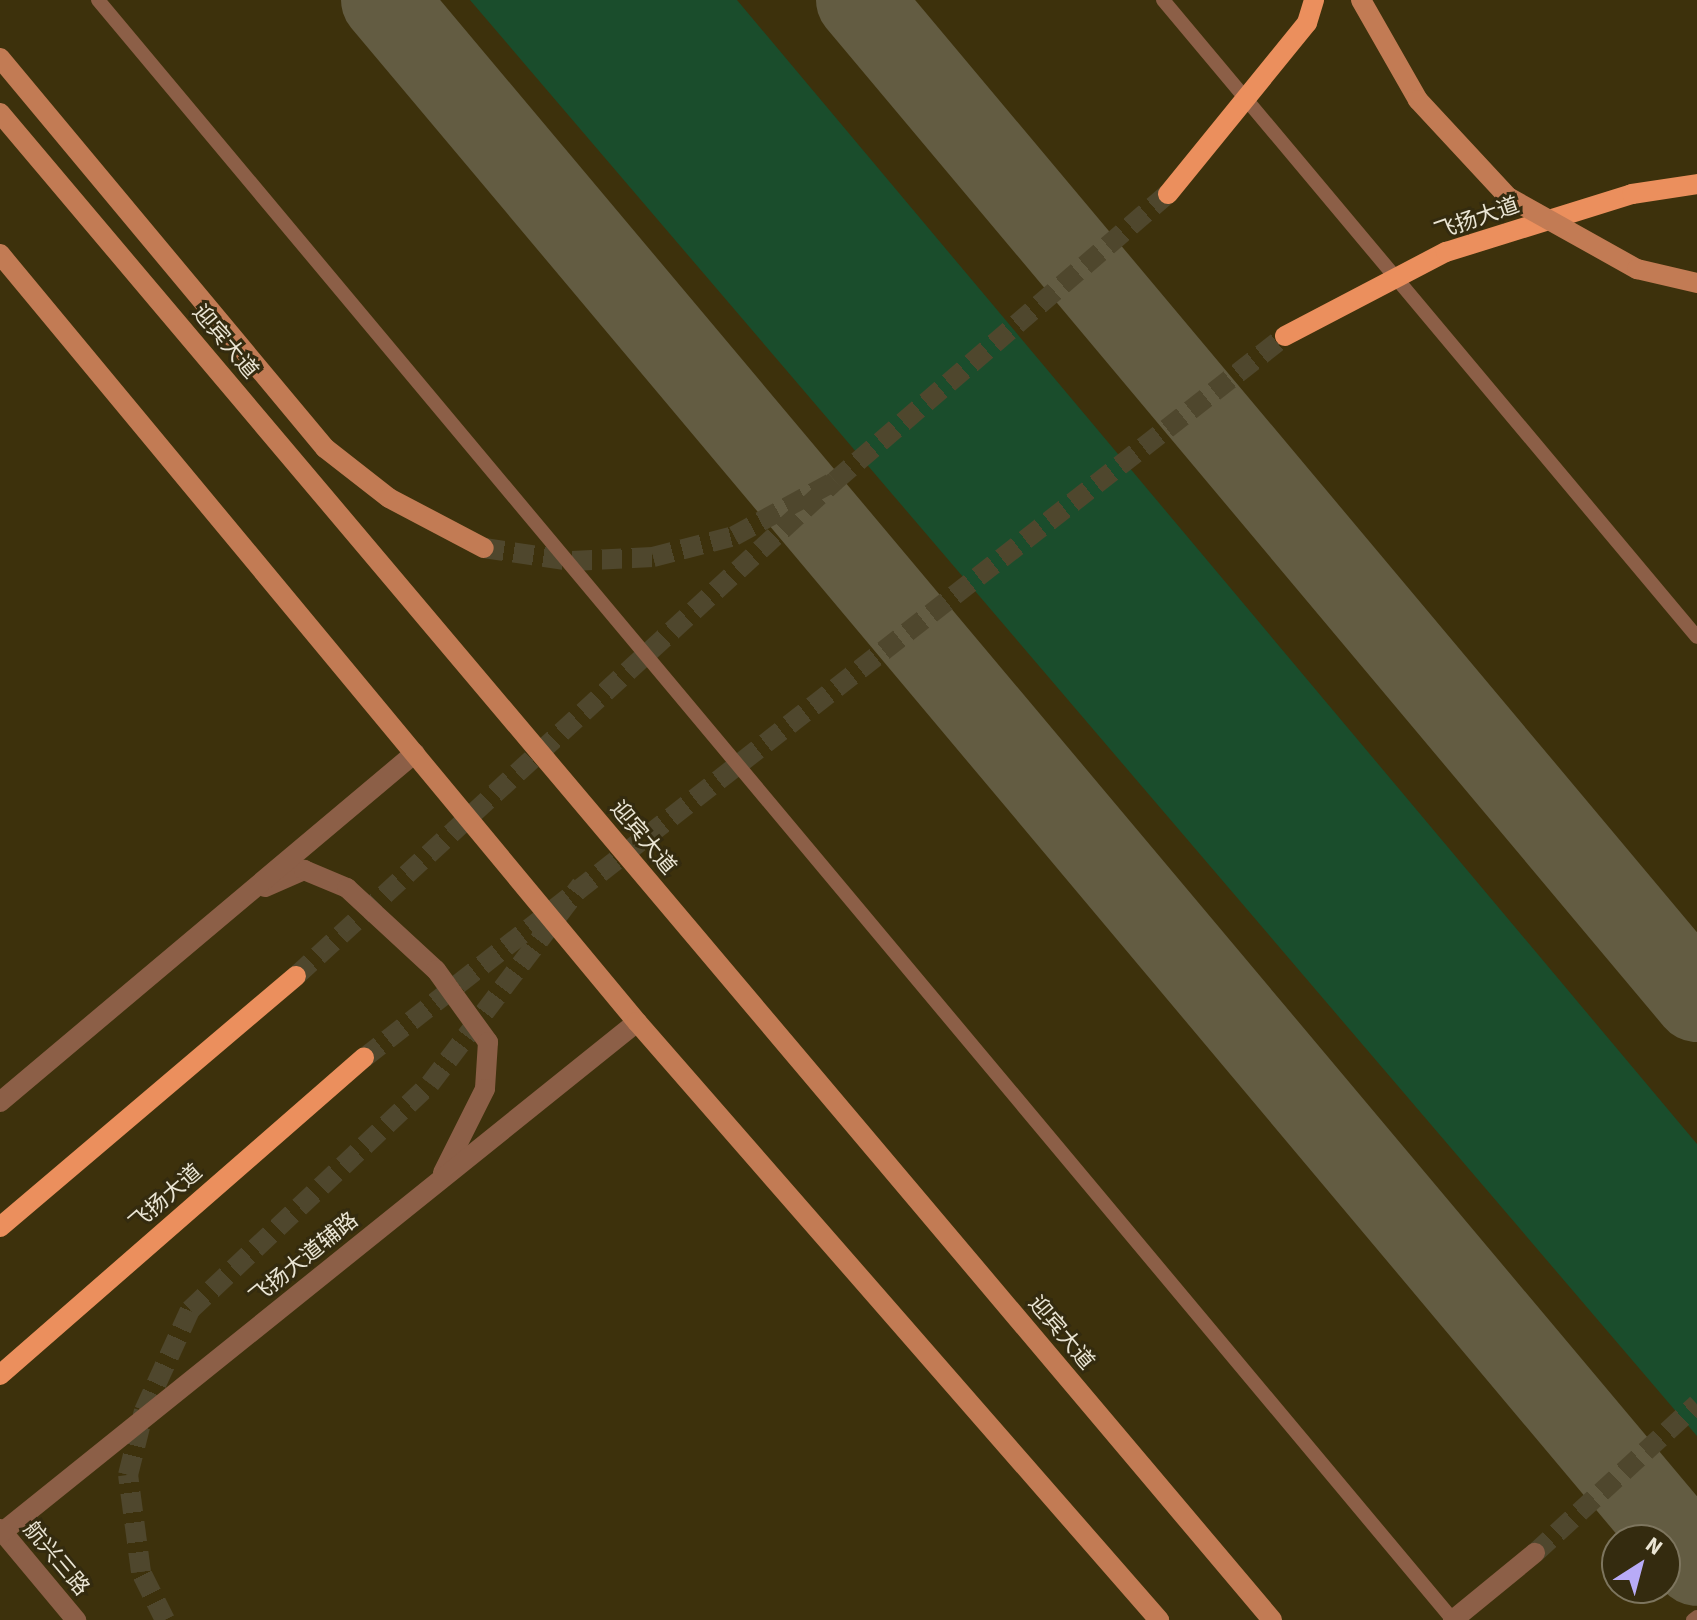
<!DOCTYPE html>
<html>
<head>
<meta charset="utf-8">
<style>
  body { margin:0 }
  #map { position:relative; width:1697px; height:1620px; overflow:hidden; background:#342b0f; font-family:"Source Sans 3","Noto Sans SC",sans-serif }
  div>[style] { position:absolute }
  .built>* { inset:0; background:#3d310c }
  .green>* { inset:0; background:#1a4d2c }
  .taxiway>* { height:86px; margin:-43px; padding:0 43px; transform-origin:43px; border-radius:43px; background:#635c42 }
  .tertiary-tunnel>* { height:20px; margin-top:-10px; transform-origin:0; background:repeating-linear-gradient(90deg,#4f472d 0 20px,transparent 0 30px) }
  .secondary-tunnel>* { height:20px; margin-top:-10px; transform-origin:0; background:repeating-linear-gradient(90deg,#4f472d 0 20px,transparent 0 30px) }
  .primary-tunnel>* { height:20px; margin-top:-10px; transform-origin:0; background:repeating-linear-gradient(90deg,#4f472d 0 20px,transparent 0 30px) }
  .service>* { height:14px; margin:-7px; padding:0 7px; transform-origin:7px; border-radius:7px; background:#8c5f47 }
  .tertiary>* { height:20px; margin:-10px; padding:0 10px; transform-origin:10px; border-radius:10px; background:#8c5f47 }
  .secondary>* { height:20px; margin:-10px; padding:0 10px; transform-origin:10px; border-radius:10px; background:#c27b54 }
  .primary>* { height:20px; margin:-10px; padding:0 10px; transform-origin:10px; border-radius:10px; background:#eb8f5d }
  .secondary-bridge>* { height:20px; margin:-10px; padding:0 10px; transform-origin:10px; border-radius:10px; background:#c27b54 }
  span { translate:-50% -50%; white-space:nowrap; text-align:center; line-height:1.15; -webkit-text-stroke:6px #342b0f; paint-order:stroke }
  .street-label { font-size:22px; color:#eae5d4 }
  .north { position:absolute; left:1601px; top:1524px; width:80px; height:80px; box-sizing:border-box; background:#342b0f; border:2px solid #7d755e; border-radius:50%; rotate:36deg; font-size:22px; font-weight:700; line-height:32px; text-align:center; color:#eae5d4 }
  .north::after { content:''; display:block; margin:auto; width:28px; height:36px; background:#b8abf7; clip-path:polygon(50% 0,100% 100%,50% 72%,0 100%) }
</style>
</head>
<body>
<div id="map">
  <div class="built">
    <div style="clip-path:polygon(evenodd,0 0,1697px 0,1697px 1620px,0 1620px,0 0,1617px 1540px,1665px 1540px,1665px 1588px,1617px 1588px,1617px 1540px)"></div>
  </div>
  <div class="green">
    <div style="clip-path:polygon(470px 0,737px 0,1697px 1144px,1697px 1436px)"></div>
  </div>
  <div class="taxiway">
    <div style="left:384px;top:0;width:2041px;rotate:49.97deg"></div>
    <div style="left:859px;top:0;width:1304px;rotate:50.01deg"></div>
  </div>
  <div class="tertiary-tunnel">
    <div style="left:1535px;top:1553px;width:220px;rotate:-42.6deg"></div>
    <div style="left:165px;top:1620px;width:54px;rotate:-116.6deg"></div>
    <div style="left:141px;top:1572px;width:98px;rotate:-97.6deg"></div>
    <div style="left:128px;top:1475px;width:66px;rotate:-76deg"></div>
    <div style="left:144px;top:1411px;width:111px;rotate:-65.5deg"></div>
    <div style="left:190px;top:1310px;width:330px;rotate:-43.3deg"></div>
    <div style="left:430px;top:1084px;width:250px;rotate:-52.8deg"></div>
  </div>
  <div class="secondary-tunnel">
    <div style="left:484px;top:548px;width:89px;rotate:8.4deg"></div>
    <div style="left:572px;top:561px;width:81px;rotate:-2.8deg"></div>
    <div style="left:653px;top:557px;width:84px;rotate:-14.5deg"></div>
    <div style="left:734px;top:536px;width:115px;rotate:-28.6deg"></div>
  </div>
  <div class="primary-tunnel">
    <div style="left:296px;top:976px;width:732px;rotate:-42.56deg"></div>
    <div style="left:835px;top:481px;width:440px;rotate:-40.8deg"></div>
    <div style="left:364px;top:1058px;width:1170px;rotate:-38.09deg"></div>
  </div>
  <div class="service">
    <div style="left:98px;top:0;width:2112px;rotate:50.09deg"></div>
    <div style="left:1163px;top:0;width:831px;rotate:50.03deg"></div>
    <div style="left:1693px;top:1620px;width:5px;rotate:-37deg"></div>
  </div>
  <div class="tertiary">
    <div style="left:265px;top:887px;width:43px;rotate:-23.6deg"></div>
    <div style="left:304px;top:870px;width:47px;rotate:22.7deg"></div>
    <div style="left:347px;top:888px;width:121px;rotate:42.7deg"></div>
    <div style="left:436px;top:970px;width:89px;rotate:54.2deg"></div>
    <div style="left:488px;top:1042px;width:47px;rotate:93.7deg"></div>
    <div style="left:485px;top:1089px;width:94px;rotate:116.6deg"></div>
    <div style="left:0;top:1102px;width:542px;rotate:-40.06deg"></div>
    <div style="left:0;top:1529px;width:119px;rotate:50.1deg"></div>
    <div style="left:0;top:1534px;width:817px;rotate:-38.79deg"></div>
    <div style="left:1453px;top:1620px;width:106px;rotate:-39.3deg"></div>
  </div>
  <div class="secondary">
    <div style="left:0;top:58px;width:508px;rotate:50.19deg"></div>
    <div style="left:325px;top:448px;width:81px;rotate:38deg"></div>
    <div style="left:389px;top:498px;width:107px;rotate:27.8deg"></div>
    <div style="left:0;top:113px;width:1972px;rotate:49.83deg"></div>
    <div style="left:0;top:254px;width:998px;rotate:50.33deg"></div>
    <div style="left:637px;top:1022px;width:794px;rotate:48.88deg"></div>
  </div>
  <div class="primary">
    <div style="left:1168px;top:194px;width:220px;rotate:-50.9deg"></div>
    <div style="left:1307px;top:23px;width:24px;rotate:-73deg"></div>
    <div style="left:1285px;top:336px;width:182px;rotate:-27.6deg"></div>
    <div style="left:1446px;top:252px;width:195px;rotate:-17.3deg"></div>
    <div style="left:1632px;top:194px;width:66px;rotate:-8.7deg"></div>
    <div style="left:0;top:1227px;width:388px;rotate:-40.3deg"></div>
    <div style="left:0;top:1375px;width:483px;rotate:-41.1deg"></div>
  </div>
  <div class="secondary-bridge">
    <div style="left:1361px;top:0;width:115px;rotate:60.3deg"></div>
    <div style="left:1418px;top:100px;width:132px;rotate:47.1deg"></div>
    <div style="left:1508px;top:197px;width:148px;rotate:29.2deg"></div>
    <div style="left:1637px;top:269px;width:62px;rotate:13.1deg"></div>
  </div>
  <div class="street-label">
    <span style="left:1477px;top:219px;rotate:-19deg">飞扬大道</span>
    <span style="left:225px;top:342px;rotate:50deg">迎宾大道</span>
    <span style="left:643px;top:838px;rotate:50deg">迎宾大道</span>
    <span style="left:166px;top:1198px;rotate:-41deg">飞扬大道</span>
    <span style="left:304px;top:1259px;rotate:-39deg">飞扬大道辅路</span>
    <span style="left:1061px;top:1333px;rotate:50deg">迎宾大道</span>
    <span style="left:56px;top:1559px;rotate:50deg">航兴三路</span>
  </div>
  <div class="north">N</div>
</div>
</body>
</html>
